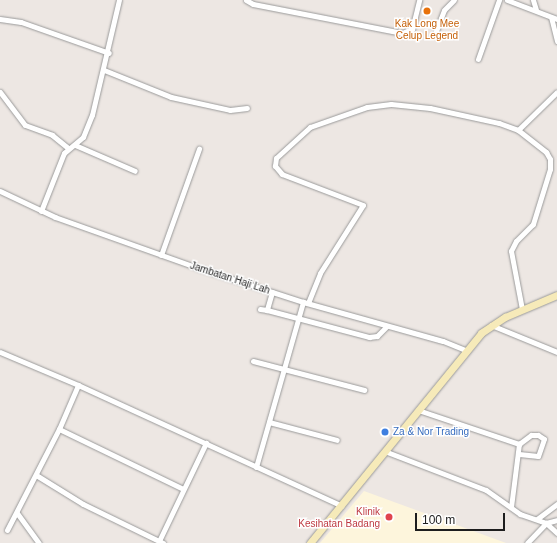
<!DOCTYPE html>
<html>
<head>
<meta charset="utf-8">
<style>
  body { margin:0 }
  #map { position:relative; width:557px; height:543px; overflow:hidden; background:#ede7e3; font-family:Arial,sans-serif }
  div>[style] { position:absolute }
  .education>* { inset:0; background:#fdf5dc }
  .roads { filter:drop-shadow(0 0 1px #9a9a9a) drop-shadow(0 0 1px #9a9a9a) }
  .street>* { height:5px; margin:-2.5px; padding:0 2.5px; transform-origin:2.5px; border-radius:2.5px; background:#fff }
  .secondary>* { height:7px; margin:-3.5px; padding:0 3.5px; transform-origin:3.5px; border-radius:3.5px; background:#f6eab9 }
  .dots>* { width:11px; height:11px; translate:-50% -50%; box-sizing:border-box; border:2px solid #fff; border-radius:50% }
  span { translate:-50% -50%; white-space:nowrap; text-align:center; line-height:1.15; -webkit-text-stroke:3px #fff; paint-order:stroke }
  .food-label { font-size:10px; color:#c56008 }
  .street-label { font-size:10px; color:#1d1d1d }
  .shop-label { font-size:10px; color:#366cbe }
  .left { translate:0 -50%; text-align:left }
  .health-label { font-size:10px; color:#be3a42 }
  .right { translate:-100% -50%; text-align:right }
  .scale { position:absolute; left:415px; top:513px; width:90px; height:18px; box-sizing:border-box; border:2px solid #1d1d1d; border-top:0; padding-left:5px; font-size:12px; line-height:14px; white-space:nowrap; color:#1d1d1d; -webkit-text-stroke:3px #fff; paint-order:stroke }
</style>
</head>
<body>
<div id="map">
  <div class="education">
    <div style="clip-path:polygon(364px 491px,506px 543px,320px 543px)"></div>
  </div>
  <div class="roads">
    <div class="street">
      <div style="left:246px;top:0;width:8px;rotate:30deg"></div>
      <div style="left:253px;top:4px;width:152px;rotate:11deg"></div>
      <div style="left:402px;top:33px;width:11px;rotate:-22deg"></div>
      <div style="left:412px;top:29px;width:30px;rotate:-76deg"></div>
      <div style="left:507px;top:0;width:53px;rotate:20.8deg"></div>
      <div style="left:533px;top:0;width:10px;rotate:73deg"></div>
      <div style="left:551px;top:17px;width:25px;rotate:76deg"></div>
      <div style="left:0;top:19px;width:21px;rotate:8deg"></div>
      <div style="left:21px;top:22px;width:93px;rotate:19.4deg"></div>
      <div style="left:436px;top:31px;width:22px;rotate:-69deg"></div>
      <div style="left:444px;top:10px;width:14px;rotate:-45deg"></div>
      <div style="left:478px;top:59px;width:63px;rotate:-70.4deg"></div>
      <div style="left:104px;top:70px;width:72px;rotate:21.9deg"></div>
      <div style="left:171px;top:97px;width:60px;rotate:12.4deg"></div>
      <div style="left:230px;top:110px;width:17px;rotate:-7deg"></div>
      <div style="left:0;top:92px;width:41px;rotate:52.9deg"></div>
      <div style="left:25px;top:125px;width:29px;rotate:20deg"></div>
      <div style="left:52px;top:135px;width:21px;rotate:39deg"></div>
      <div style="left:518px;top:130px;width:54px;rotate:-44.3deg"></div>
      <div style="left:75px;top:145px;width:65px;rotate:23.4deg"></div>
      <div style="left:0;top:191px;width:61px;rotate:25.3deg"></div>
      <div style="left:55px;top:217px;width:152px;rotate:19.6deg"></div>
      <div style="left:198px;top:268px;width:110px;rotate:17.9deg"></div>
      <div style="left:303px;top:302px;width:145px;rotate:15.6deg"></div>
      <div style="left:443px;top:341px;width:24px;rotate:22deg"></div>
      <div style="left:41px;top:211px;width:62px;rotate:-68.4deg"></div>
      <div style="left:64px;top:153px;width:25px;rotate:-40deg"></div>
      <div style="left:83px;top:137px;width:24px;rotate:-68deg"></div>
      <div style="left:92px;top:115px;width:118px;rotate:-76.8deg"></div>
      <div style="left:161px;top:255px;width:113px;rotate:-70.3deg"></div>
      <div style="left:272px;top:292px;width:19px;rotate:106deg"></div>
      <div style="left:267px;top:310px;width:106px;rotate:14.8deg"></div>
      <div style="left:369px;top:337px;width:8px;rotate:-7deg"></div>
      <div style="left:377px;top:336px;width:14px;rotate:-45deg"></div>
      <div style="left:308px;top:303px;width:32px;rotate:-68deg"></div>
      <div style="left:320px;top:273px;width:80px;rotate:-57.7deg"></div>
      <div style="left:363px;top:205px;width:87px;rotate:-159.1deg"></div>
      <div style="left:282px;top:174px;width:11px;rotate:-131deg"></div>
      <div style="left:275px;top:166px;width:8px;rotate:-83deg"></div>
      <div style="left:276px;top:158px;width:46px;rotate:-42.4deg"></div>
      <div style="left:310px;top:127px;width:60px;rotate:-19.3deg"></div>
      <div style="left:367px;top:107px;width:24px;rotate:-7deg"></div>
      <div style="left:391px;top:104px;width:39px;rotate:6deg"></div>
      <div style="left:430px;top:108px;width:71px;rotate:12.3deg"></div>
      <div style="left:499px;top:123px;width:20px;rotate:20deg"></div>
      <div style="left:518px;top:130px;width:36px;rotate:38deg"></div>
      <div style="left:546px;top:152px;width:8px;rotate:60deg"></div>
      <div style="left:550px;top:159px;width:10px;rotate:90deg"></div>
      <div style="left:550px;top:169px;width:58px;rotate:107.2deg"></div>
      <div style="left:533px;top:224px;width:24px;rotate:135deg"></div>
      <div style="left:516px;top:241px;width:11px;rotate:117deg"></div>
      <div style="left:511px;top:251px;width:59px;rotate:79.3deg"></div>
      <div style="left:260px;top:309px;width:7px;rotate:8deg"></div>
      <div style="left:491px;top:325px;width:71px;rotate:22.2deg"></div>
      <div style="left:0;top:352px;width:85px;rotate:22.9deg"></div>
      <div style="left:78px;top:385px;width:290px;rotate:24.6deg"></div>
      <div style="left:253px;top:361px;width:115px;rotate:14.6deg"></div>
      <div style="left:418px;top:410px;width:107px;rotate:18.6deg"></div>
      <div style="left:269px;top:422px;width:70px;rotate:14.8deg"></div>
      <div style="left:59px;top:429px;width:138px;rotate:25.8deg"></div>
      <div style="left:387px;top:452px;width:106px;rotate:21deg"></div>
      <div style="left:486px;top:490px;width:42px;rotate:35.2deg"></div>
      <div style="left:520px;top:514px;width:28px;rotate:19deg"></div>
      <div style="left:546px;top:523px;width:15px;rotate:42deg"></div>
      <div style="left:256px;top:467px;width:172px;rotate:-74.1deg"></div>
      <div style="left:36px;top:475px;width:55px;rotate:31.7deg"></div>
      <div style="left:83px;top:504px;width:89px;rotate:26deg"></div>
      <div style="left:511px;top:507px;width:64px;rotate:-82.8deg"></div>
      <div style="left:519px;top:444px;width:15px;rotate:-37deg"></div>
      <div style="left:531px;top:435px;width:7px"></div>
      <div style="left:538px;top:435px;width:7px;rotate:34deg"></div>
      <div style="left:544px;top:439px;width:18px;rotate:109deg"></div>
      <div style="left:538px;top:456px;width:19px;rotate:-174deg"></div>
      <div style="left:17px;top:513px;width:37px;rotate:54deg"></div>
      <div style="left:537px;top:519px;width:25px;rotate:-37deg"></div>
      <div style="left:7px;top:530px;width:114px;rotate:-62.8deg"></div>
      <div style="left:59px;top:429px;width:48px;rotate:-66.6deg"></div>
      <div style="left:159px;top:541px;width:109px;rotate:-64.4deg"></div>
      <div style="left:527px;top:543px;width:28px;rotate:-46deg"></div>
      <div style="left:546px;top:523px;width:11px;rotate:-15deg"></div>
    </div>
    <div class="secondary">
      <div style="left:310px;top:543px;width:271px;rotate:-50.8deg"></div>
      <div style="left:481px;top:333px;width:29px;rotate:-34deg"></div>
      <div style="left:505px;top:317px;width:56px;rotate:-22.9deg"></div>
    </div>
  </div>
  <div class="dots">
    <div style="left:427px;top:11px;background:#e8710a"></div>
    <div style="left:385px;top:432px;background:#3f7fe0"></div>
    <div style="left:389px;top:517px;background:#e0444e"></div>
  </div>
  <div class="food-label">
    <span style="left:427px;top:29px">Kak Long Mee<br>Celup Legend</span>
  </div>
  <div class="street-label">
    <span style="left:230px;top:278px;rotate:18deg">Jambatan Haji Lah</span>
  </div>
  <div class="shop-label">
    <span class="left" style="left:393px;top:432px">Za &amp; Nor Trading</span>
  </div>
  <div class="health-label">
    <span class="right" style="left:380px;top:517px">Klinik<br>Kesihatan Badang</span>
  </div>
  <div class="scale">100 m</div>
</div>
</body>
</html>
